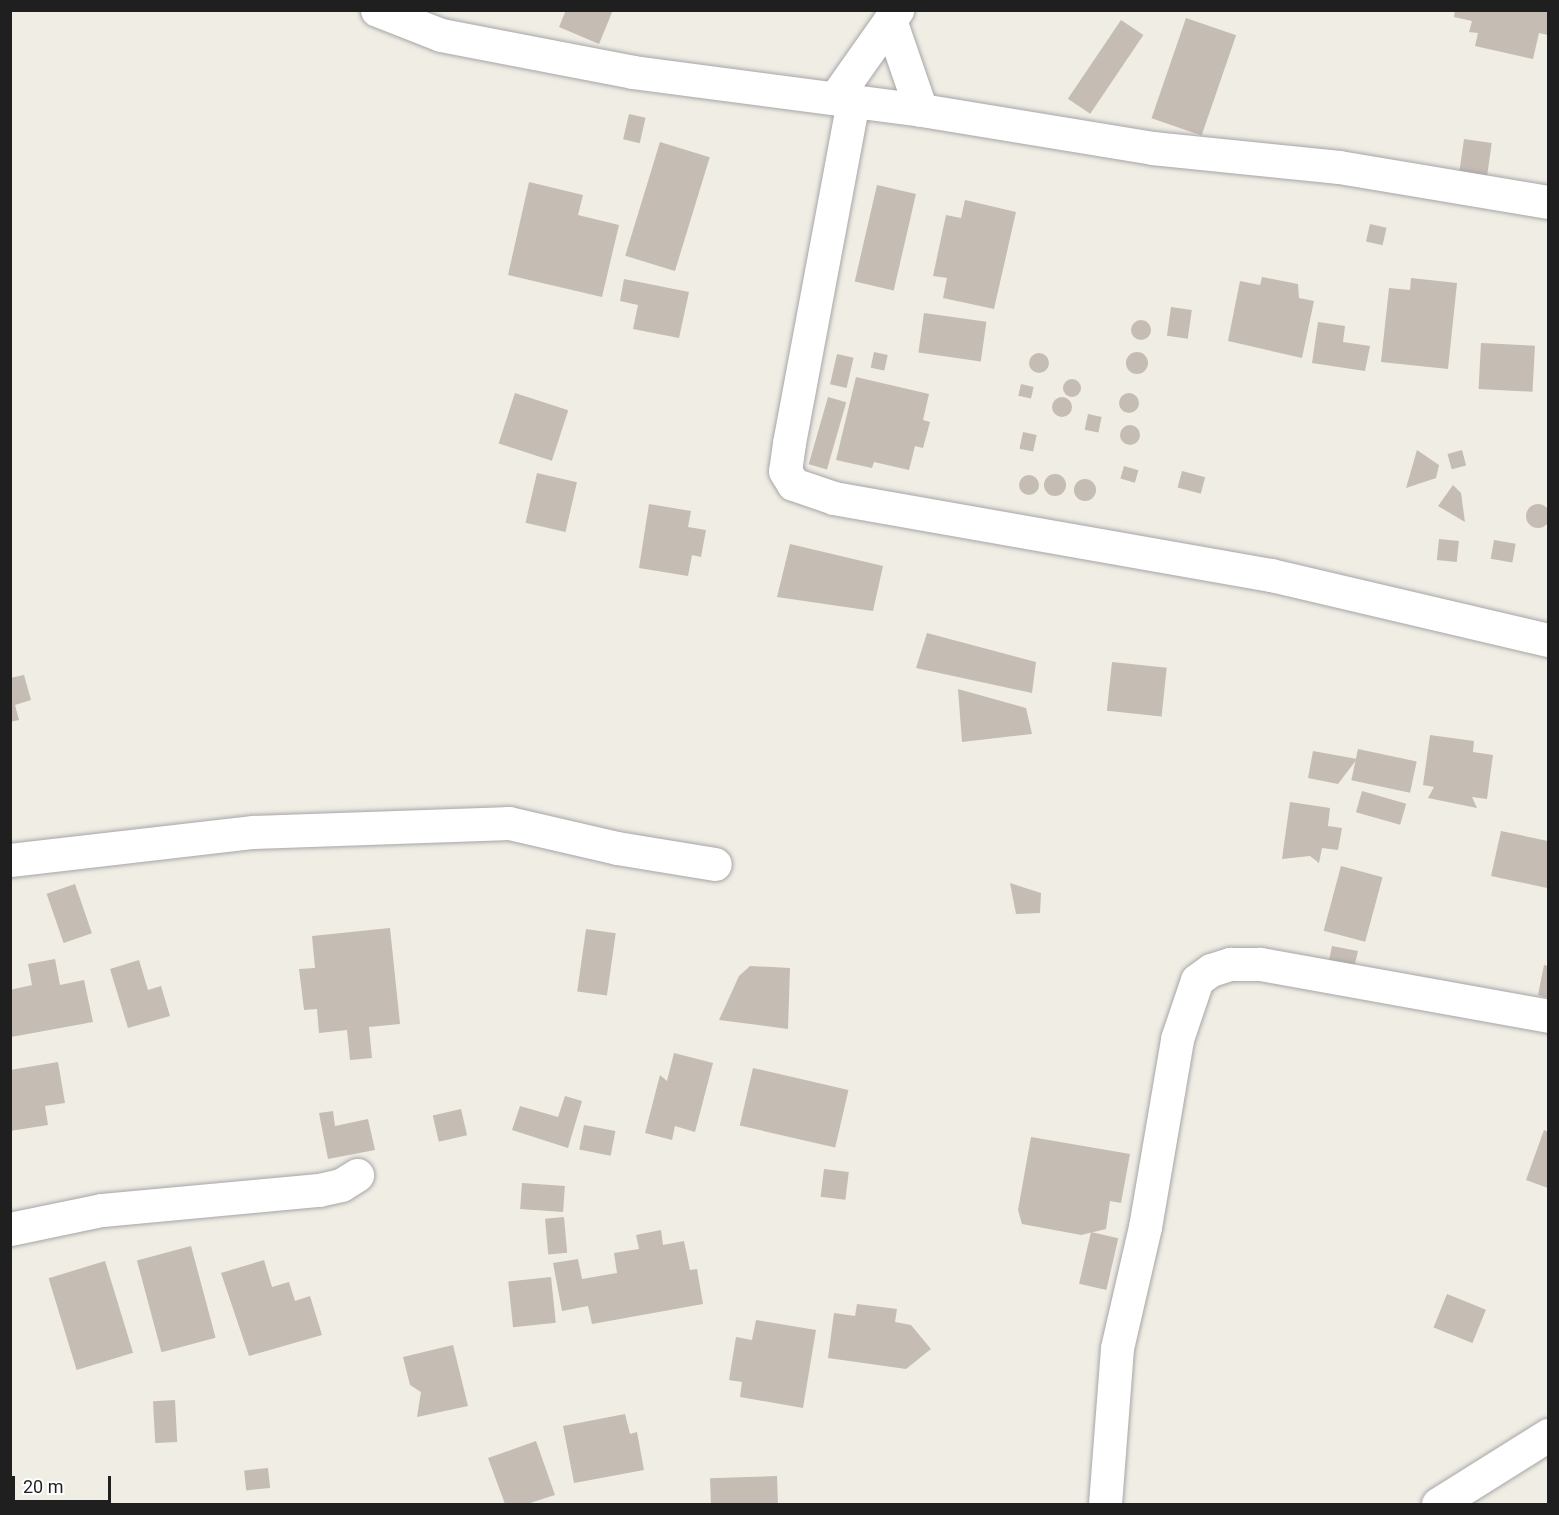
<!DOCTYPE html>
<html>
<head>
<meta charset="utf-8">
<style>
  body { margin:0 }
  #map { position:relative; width:1559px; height:1515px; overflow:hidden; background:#f0ede5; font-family:Roboto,sans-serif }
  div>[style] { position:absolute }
  .building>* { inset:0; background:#c5bcb4; transform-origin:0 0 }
  .round { border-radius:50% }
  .roads { filter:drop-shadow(0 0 2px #a6a6a6) drop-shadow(0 0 2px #a6a6a6) }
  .minor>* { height:33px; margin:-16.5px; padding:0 16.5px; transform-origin:16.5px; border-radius:16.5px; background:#fff }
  span { translate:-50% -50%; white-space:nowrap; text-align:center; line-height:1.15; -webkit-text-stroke:5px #fff; paint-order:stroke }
  .frame { position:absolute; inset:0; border:12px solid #1f1f1f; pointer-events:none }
  .scale { position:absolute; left:12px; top:1476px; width:99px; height:27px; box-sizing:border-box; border:3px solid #1f1f1f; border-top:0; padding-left:8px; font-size:18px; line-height:21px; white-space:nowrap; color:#1f1f1f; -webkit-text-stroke:4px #fff; paint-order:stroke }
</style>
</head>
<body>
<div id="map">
  <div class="building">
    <div style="clip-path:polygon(566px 10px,613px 10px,599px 44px,559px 27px)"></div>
    <div style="clip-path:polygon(1455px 10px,1548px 10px,1548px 35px,1539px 33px,1533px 59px,1475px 46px,1478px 33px,1469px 32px,1472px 21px,1454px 17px)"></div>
    <div style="left:1186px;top:18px;width:53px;height:106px;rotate:19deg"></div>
    <div style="left:1121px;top:20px;width:27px;height:95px;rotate:34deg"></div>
    <div style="left:629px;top:114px;width:17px;height:26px;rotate:13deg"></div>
    <div style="left:1464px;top:139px;width:28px;height:38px;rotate:8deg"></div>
    <div style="left:660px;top:142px;width:52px;height:119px;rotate:17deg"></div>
    <div style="clip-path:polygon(529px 182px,583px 195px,578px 215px,619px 225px,602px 297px,508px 275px)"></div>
    <div style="left:877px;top:185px;width:40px;height:99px;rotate:13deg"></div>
    <div style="clip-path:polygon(965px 200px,1016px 212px,994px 309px,943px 298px,947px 278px,933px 276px,946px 215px,961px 218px)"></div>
    <div style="left:1370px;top:224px;width:17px;height:18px;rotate:13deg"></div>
    <div style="clip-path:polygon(1262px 277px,1298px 284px,1299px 298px,1314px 301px,1302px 358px,1228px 341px,1240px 281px,1260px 285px)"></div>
    <div style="clip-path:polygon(1411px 278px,1457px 283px,1448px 369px,1381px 362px,1389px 288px,1410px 290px)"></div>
    <div style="clip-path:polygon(624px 279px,689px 292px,679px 338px,633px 329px,638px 305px,620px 301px)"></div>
    <div style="left:1171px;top:307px;width:21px;height:29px;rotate:8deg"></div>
    <div style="left:924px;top:313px;width:63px;height:40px;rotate:8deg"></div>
    <div class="round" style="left:1131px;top:320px;width:20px;height:20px"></div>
    <div style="clip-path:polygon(1318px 322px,1345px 326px,1343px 342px,1370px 346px,1365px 371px,1312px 363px)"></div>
    <div style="left:1481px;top:343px;width:54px;height:46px;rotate:3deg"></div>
    <div style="left:874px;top:352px;width:14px;height:16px;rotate:12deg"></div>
    <div class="round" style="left:1126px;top:352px;width:22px;height:22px"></div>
    <div class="round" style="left:1029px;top:353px;width:20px;height:20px"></div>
    <div style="left:837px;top:354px;width:17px;height:31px;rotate:13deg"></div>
    <div style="clip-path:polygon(856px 377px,929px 394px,923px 420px,930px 422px,923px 448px,915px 446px,909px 470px,874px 462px,872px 468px,836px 460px)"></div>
    <div class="round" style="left:1063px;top:379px;width:18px;height:18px"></div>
    <div style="left:1021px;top:384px;width:13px;height:12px;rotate:13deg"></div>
    <div style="left:515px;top:393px;width:56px;height:53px;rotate:18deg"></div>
    <div class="round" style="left:1119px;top:393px;width:20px;height:20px"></div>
    <div style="left:828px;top:397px;width:19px;height:70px;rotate:16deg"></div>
    <div class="round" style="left:1052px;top:397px;width:20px;height:20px"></div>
    <div style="left:1088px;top:414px;width:14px;height:16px;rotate:12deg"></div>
    <div class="round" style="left:1120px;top:425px;width:20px;height:20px"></div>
    <div style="left:1023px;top:432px;width:14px;height:17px;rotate:12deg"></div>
    <div style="clip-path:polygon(1417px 450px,1439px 465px,1436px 478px,1406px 488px)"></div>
    <div style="left:1462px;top:450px;width:16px;height:15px;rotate:75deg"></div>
    <div style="left:1124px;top:466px;width:15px;height:13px;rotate:16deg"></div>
    <div style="left:1182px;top:471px;width:24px;height:17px;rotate:15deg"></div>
    <div style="left:537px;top:473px;width:41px;height:51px;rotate:13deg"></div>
    <div class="round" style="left:1044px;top:474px;width:22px;height:22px"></div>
    <div class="round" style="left:1019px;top:475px;width:20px;height:20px"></div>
    <div class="round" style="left:1074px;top:479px;width:22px;height:22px"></div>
    <div style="clip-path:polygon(1453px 485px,1461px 493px,1465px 522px,1438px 506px)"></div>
    <div class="round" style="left:1526px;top:504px;width:24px;height:24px"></div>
    <div style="clip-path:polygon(649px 504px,691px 511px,688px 527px,706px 530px,701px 557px,692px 555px,688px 576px,639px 568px)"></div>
    <div style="left:1439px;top:539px;width:20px;height:21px;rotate:6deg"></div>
    <div style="left:1494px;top:540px;width:22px;height:19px;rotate:10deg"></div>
    <div style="clip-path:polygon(790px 544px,883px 566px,873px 611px,777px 597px)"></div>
    <div style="clip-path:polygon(927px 633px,1036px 662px,1032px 693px,916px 668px)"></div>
    <div style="left:1112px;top:662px;width:55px;height:49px;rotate:6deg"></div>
    <div style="clip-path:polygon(24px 675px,31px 700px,15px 705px,19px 720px,10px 722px,10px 678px)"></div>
    <div style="clip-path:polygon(958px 689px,1026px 708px,1032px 734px,962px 742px)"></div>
    <div style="clip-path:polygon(1430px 735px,1474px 741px,1473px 752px,1493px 755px,1487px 799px,1472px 797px,1477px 808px,1428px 798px,1434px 787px,1423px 785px)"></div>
    <div style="left:1358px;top:749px;width:60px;height:32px;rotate:12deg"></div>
    <div style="clip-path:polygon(1313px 751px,1357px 759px,1338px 784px,1308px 778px)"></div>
    <div style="left:1362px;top:791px;width:46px;height:22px;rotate:16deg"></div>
    <div style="clip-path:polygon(1290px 802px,1330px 808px,1328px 826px,1342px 828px,1338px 850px,1322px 848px,1319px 863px,1310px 856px,1282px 859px)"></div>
    <div style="clip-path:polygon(1501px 831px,1548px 841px,1547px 888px,1491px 876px)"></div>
    <div style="left:1341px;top:866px;width:43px;height:67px;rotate:15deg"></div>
    <div style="clip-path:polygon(1010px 883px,1041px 893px,1040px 913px,1016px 914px)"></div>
    <div style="left:75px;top:884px;width:52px;height:30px;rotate:71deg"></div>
    <div style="clip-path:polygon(390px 928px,400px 1024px,369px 1027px,372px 1058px,350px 1060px,347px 1030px,319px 1033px,317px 1009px,304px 1010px,299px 969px,315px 968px,312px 936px)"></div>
    <div style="left:586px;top:929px;width:30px;height:63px;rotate:8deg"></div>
    <div style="clip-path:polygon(1332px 946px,1358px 951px,1354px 968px,1328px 966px)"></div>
    <div style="clip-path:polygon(55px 959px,60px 985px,84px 980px,93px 1022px,11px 1037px,10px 990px,32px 985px,28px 964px)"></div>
    <div style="clip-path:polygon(139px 960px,148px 990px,161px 986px,170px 1016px,128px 1028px,110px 969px)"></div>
    <div style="clip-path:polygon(1544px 965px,1548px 966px,1548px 998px,1538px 995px)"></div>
    <div style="clip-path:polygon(750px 966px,790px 968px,788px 1029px,719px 1020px,739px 976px)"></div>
    <div style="clip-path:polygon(674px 1053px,713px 1063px,695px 1132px,675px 1126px,672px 1140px,645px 1133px,660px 1075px,667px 1081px)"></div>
    <div style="clip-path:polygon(58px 1062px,65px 1103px,45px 1106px,48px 1125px,10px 1131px,10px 1070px)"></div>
    <div style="left:753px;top:1068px;width:98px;height:59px;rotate:13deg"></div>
    <div style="clip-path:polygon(565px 1096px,582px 1101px,568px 1148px,512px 1130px,520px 1106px,558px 1117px)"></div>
    <div style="left:461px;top:1109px;width:27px;height:29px;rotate:77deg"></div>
    <div style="clip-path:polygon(333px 1111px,335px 1126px,368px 1119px,375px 1150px,328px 1159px,319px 1113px)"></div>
    <div style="left:584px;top:1125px;width:32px;height:25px;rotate:11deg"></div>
    <div style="clip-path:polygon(1544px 1130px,1548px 1132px,1548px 1188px,1526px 1180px)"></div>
    <div style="clip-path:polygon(1031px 1137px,1130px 1154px,1121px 1203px,1110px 1201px,1106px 1229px,1081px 1235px,1022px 1224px,1018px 1210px)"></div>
    <div style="left:824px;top:1169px;width:25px;height:28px;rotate:7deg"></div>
    <div style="left:522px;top:1183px;width:43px;height:26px;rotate:4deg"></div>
    <div style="left:564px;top:1217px;width:36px;height:19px;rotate:85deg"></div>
    <div style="clip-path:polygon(661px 1230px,663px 1245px,684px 1241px,690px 1270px,697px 1269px,703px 1304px,592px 1324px,588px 1306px,562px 1311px,553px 1263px,578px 1259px,582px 1279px,617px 1273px,614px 1253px,639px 1249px,636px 1235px)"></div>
    <div style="left:1091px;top:1232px;width:28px;height:53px;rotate:13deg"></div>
    <div style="left:191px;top:1246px;width:95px;height:56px;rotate:75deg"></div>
    <div style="clip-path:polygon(264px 1260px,272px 1287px,289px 1282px,295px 1301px,310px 1296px,322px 1335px,249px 1356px,221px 1273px)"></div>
    <div style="left:105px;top:1261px;width:96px;height:59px;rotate:73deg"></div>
    <div style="left:551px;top:1277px;width:46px;height:43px;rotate:84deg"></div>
    <div style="left:1447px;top:1294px;width:42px;height:36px;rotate:22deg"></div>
    <div style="clip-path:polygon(857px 1304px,897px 1309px,895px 1322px,911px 1325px,931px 1349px,906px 1369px,828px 1358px,834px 1313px,855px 1316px)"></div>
    <div style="clip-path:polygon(756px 1320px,816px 1330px,803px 1408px,740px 1397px,742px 1382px,729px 1380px,736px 1337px,752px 1340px)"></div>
    <div style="clip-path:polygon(453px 1345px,468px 1406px,417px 1417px,421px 1392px,410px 1385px,403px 1357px)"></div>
    <div style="left:175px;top:1400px;width:42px;height:22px;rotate:87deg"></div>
    <div style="clip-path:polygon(625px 1414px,630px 1434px,637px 1432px,644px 1470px,574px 1483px,563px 1426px)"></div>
    <div style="clip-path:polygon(536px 1441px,555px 1495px,527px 1504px,505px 1504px,488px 1458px)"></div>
    <div style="left:268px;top:1468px;width:20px;height:24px;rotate:84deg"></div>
    <div style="left:777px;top:1476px;width:28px;height:67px;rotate:88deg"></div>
  </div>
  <div class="roads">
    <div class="minor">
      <div style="left:377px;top:10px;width:69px;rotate:21.3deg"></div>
      <div style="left:441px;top:35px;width:196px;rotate:10.9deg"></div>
      <div style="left:633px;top:72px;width:290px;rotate:7.5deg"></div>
      <div style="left:921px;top:110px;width:234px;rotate:9.3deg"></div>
      <div style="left:1152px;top:148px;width:188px;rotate:5.8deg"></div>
      <div style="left:1339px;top:167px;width:212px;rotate:9.5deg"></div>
      <div style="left:890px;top:20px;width:95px;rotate:71deg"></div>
      <div style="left:835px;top:98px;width:108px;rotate:-54.8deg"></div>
      <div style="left:853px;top:101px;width:348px;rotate:100.6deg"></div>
      <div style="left:789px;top:443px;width:28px;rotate:98deg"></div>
      <div style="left:785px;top:471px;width:15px;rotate:58deg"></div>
      <div style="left:793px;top:484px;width:43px;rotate:18.9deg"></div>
      <div style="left:834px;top:498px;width:444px;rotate:10deg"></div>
      <div style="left:1271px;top:575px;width:285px;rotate:13.2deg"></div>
      <div style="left:10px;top:860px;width:245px;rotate:-6.6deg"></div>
      <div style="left:253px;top:832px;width:256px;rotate:-2deg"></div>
      <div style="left:509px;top:823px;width:111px;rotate:13deg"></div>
      <div style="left:617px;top:848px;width:99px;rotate:9.3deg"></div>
      <div style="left:10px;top:1229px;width:94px;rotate:-11.7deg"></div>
      <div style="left:102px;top:1210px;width:218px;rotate:-5.3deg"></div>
      <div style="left:319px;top:1190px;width:23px;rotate:-13deg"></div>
      <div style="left:341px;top:1185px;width:19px;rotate:-32deg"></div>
      <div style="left:1105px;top:1504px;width:156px;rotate:-85.6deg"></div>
      <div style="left:1117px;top:1348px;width:124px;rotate:-77deg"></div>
      <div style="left:1145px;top:1227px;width:191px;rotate:-80.3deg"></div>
      <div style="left:1177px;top:1039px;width:62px;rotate:-71.3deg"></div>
      <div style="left:1197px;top:980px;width:17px;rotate:-36deg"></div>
      <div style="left:1211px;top:970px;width:20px;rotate:-18deg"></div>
      <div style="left:1230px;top:964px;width:30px"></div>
      <div style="left:1260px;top:964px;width:293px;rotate:10.2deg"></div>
      <div style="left:1438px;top:1504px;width:130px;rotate:-32.1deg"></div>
    </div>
  </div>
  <div class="frame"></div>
  <div class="scale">20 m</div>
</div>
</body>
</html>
